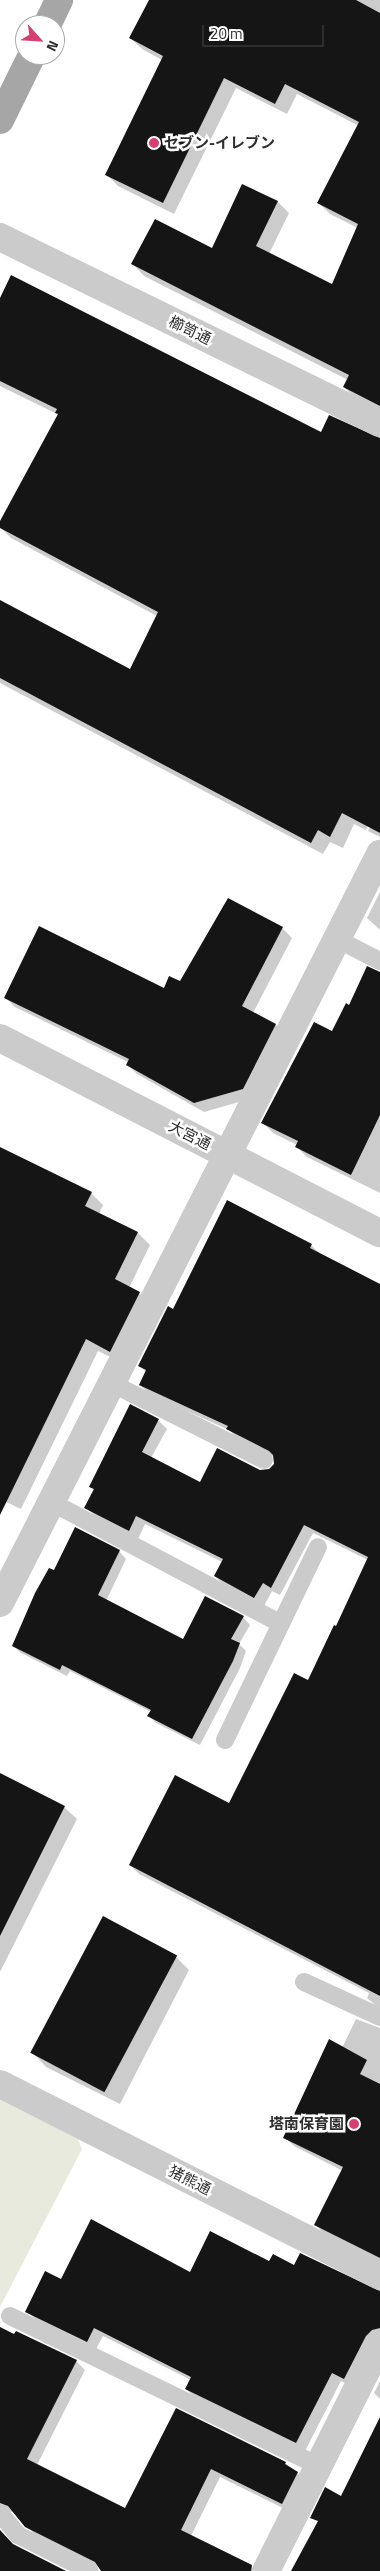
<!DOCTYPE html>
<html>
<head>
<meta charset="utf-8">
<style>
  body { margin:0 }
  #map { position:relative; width:380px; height:2571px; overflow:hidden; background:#fff; font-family:"Titillium Web","Noto Sans JP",sans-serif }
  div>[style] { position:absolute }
  .green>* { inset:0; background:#e8eadd }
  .shadow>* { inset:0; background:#0003 }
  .building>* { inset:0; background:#151515; transform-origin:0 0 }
  .service>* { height:18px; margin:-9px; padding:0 9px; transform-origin:9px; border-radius:9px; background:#cbcbcb }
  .minor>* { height:28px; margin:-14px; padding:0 14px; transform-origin:14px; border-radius:14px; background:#cbcbcb }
  .tertiary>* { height:28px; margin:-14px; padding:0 14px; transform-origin:14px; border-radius:14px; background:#cbcbcb }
  .primary>* { height:28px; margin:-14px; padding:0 14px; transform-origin:14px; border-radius:14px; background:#a6a6a6 }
  .dots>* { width:14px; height:14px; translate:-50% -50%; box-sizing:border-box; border:2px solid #fff; border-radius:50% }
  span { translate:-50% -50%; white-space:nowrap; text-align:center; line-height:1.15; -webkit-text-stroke:5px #fff; paint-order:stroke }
  .poi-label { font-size:15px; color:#2e2e2e; font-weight:700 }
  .left { translate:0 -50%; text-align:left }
  .right { translate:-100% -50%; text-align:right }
  .street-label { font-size:15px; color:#2e2e2e }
  .north { position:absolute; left:15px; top:15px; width:50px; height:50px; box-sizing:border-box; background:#fff; border:1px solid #ababab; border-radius:50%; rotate:116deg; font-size:14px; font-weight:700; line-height:20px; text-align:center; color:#2e2e2e }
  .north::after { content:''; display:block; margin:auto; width:18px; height:22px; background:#d44171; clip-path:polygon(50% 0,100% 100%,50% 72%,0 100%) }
  .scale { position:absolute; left:202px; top:25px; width:122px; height:22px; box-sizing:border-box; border:2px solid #2e2e2e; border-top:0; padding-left:6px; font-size:15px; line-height:18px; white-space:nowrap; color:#2e2e2e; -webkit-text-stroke:4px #fff; paint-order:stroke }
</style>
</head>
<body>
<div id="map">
  <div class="green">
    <div style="clip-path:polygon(0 2100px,78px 2139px,82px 2149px,0 2307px)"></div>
  </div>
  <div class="shadow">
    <div style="clip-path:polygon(150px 0,380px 0,380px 412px,356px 399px,344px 387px,348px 380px,144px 276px,133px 264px,213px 249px,243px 185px,278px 202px,289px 213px,269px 254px,333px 286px,358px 228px,330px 214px,319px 203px,359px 126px,297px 94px,287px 114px,236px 88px,174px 214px,118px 186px,106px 174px,162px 60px,142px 49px,130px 38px)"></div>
    <div style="clip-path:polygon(0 301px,322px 434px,380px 440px,380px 801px,366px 830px,354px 824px,343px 848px,330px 842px,323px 854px,0 683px,0 601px,130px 670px,157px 616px,11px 538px,0 527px,59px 415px,0 386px)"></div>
    <div style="clip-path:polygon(380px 806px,380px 837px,368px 831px)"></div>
    <div style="clip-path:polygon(380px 892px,380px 930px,367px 918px)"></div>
    <div style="clip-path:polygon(228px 900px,282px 928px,292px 938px,253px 1013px,276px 1025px,285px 1034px,253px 1098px,204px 1112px,137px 1074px,127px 1064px,128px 1062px,15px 1007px,5px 997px,164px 990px,180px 983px)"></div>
    <div style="clip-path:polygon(380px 973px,380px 1193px,307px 1157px,297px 1147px,297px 1145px,273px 1133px,263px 1123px,333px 1033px,349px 1006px)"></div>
    <div style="clip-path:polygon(0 1148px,91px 1193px,103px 1205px,99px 1214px,138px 1233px,150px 1245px,129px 1288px,139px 1293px,152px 1306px,123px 1363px,98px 1351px,21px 1509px,0 1499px)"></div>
    <div style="clip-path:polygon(311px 1245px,321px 1255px,380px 1285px,380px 2009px,367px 1998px,369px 1993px,139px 1874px,130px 1865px,229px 1804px,308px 1682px,337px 1628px,368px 1560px,313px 1533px,280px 1595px,272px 1591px,264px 1606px,224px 1585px,215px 1576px,222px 1562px,145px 1524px,138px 1539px,95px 1516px,86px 1507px,94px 1491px,91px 1487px,158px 1420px,167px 1429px,151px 1458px,201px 1484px,270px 1470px,275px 1465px,274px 1457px,237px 1438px,229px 1430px,149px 1394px,140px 1385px,147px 1373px,139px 1365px,174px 1311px)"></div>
    <div style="clip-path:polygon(119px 1551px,126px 1559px,106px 1601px,184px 1641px,243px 1617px,250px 1625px,239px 1644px,246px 1651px,240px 1668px,200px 1745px,156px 1723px,149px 1716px,151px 1712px,70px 1671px,67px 1676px,21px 1653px,13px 1646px,55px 1572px)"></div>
    <div style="clip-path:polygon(0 1774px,64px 1807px,77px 1819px,0 1972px)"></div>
    <div style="clip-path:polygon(176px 1957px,189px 1970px,120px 2104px,46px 2067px,34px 2054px)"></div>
    <div style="clip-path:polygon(356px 2019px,380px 2028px,380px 2262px,324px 2234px,316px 2225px,343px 2171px,294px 2146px,285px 2137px,342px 2048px)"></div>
    <div style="clip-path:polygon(270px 2263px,380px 2314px,380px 2339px,353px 2387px,341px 2381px,305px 2451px,195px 2398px,186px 2389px,191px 2380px,103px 2336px,96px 2349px,36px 2320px,27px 2311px,61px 2280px,191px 2274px)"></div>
    <div style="clip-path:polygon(0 2329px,15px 2336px,16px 2332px,76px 2361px,85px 2370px,37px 2465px,125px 2509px,176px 2410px,285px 2463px,297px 2473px,306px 2482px,291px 2512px,220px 2477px,191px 2536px,251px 2566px,256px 2571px,102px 2571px,101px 2568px,35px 2535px,13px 2512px,7px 2511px,0 2517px)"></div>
    <div style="clip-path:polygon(380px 2381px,380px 2399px,374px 2393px)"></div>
  </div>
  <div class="building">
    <div style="clip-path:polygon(149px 0,356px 0,380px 13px,380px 406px,343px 387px,349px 375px,131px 264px,155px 219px,212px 248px,242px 184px,278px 201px,256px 246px,332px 284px,358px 224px,317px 203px,359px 122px,285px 84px,275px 104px,224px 78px,163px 203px,105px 175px,163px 56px,129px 38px)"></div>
    <div style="clip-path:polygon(11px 275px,321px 432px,329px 415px,380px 438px,380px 833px,342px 813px,330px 837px,318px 830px,311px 843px,0 678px,0 600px,130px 669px,158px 612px,0 528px,0 521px,58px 414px,55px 413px,57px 409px,0 381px,0 298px)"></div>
    <div style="clip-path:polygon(228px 898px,283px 927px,242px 1006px,276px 1024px,243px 1089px,194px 1103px,126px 1065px,129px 1059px,4px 998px,39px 926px,164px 988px,169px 976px,180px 981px)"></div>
    <div style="clip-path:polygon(367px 966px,380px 972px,380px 1115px,351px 1175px,295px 1147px,298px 1141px,261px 1123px,314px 1022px,332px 1031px,346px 1003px,349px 1005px)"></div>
    <div style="clip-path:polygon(0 1147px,92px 1192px,85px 1206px,138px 1232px,115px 1279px,140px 1292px,110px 1352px,86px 1339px,0 1515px)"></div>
    <div style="clip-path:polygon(227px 1200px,312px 1244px,310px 1248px,380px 1284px,380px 1996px,129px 1865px,175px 1775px,229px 1803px,294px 1673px,308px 1680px,334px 1625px,336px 1626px,368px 1557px,304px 1525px,271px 1588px,263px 1583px,254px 1598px,214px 1576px,223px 1559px,136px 1516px,129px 1531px,84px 1508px,94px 1489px,89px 1487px,130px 1404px,159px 1419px,142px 1452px,200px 1482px,217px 1448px,260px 1470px,269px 1469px,274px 1464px,273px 1455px,269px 1451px,226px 1429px,228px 1426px,139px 1385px,146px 1370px,138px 1366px,168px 1306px,173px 1309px)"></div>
    <div style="clip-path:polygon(75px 1527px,120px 1550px,98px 1595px,183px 1639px,205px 1596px,244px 1616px,231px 1639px,240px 1643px,233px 1661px,192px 1739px,147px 1716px,151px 1710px,62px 1665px,60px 1670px,12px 1646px,35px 1593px,49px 1568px,54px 1570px)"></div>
    <div style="clip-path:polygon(0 1773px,65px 1806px,0 1936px)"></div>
    <div style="left:103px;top:1916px;width:84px;height:155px;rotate:28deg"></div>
    <div style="clip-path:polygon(329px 2039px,367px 2060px,360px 2074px,380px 2084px,380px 2258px,314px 2225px,343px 2167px,283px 2138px)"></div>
    <div style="clip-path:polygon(91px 2219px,190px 2272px,210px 2231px,269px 2261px,273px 2254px,294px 2265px,300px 2253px,380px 2291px,380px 2328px,372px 2330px,366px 2336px,344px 2379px,332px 2373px,296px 2443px,185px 2389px,191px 2377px,94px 2328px,87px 2342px,25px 2312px,45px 2271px,61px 2279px)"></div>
    <div style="clip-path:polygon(0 2327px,14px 2334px,16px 2331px,77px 2360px,27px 2459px,125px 2508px,176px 2408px,286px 2462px,285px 2464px,298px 2472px,282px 2504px,211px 2469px,181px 2530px,252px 2565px,251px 2571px,101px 2571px,95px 2562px,25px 2527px,8px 2506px,0 2503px)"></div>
    <div style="clip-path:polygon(380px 2417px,380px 2571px,291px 2571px,318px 2521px,310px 2518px,325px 2487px,341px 2496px)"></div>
    <div style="clip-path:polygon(0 2530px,13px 2544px,66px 2571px,0 2571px)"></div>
  </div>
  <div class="service">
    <div style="left:337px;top:939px;width:48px;rotate:27.1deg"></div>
    <div style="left:111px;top:1383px;width:171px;rotate:26.7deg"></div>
    <div style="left:51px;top:1502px;width:260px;rotate:27.9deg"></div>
    <div style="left:225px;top:1740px;width:214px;rotate:-64.3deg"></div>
    <div style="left:304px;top:1982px;width:84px;rotate:24.7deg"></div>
    <div style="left:10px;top:2316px;width:343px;rotate:25.9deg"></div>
    <div style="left:0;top:2513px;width:28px;rotate:51deg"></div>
    <div style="left:18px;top:2535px;width:80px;rotate:26.6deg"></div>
  </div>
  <div class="minor">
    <div style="left:0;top:237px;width:423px;rotate:26.1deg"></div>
    <div style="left:0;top:1603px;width:840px;rotate:-63.1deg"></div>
    <div style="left:0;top:2084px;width:426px;rotate:26.8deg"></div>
    <div style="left:266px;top:2571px;width:255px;rotate:-63.4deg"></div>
  </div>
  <div class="tertiary">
    <div style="left:0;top:1038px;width:427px;rotate:27.2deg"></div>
  </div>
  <div class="primary">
    <div style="left:47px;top:25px;width:28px;rotate:-64deg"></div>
    <div style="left:0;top:120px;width:72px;rotate:-63.8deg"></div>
  </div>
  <div class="dots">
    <div style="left:154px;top:143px;background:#d44171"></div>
    <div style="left:354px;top:2124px;background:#d44171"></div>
  </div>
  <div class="poi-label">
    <span class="left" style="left:164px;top:143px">セブン-イレブン</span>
    <span class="right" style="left:344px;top:2124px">塔南保育園</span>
  </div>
  <div class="street-label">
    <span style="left:190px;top:330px;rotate:26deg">櫛笥通</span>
    <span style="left:190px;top:1135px;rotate:27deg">大宮通</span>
    <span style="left:190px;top:2180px;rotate:27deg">猪熊通</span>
  </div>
  <div class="north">N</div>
  <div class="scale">20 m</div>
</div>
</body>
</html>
